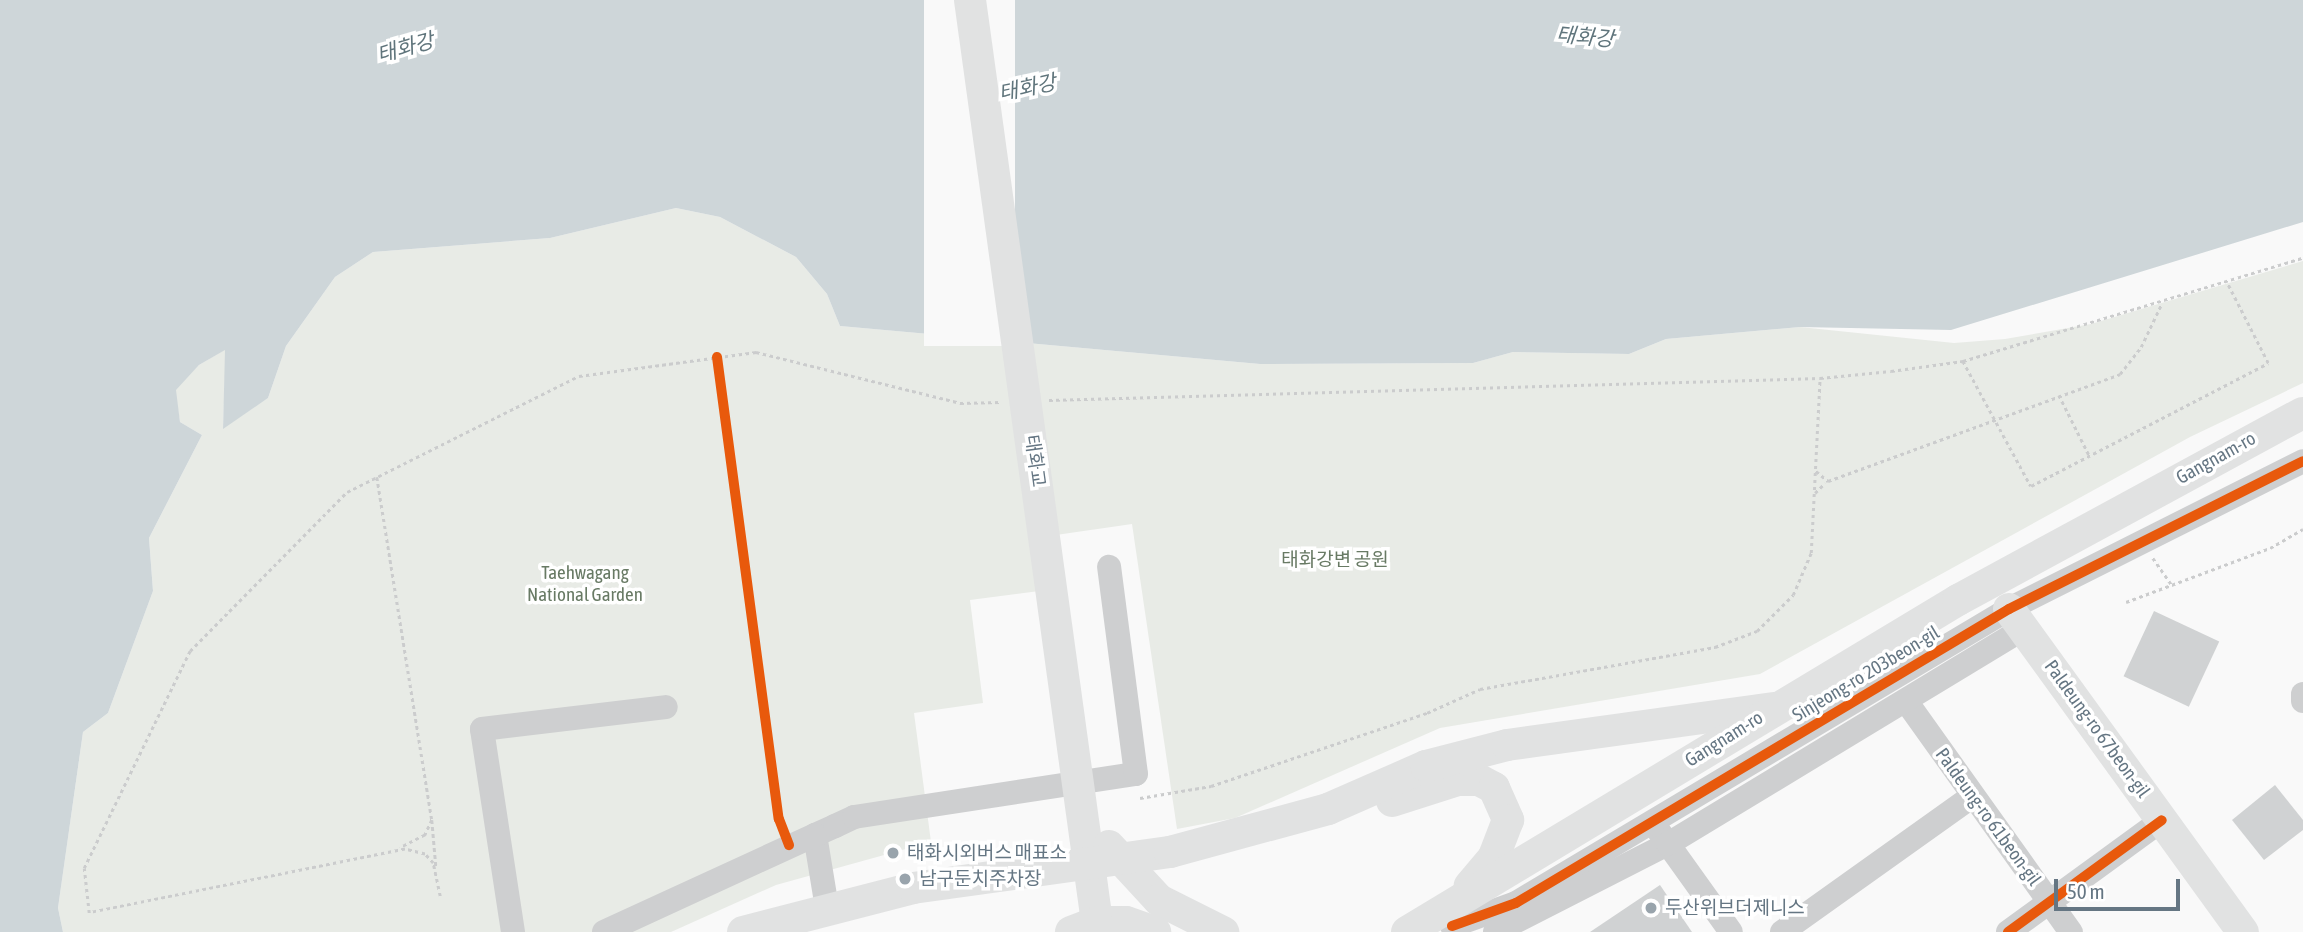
<!DOCTYPE html>
<html>
<head>
<meta charset="utf-8">
<style>
  body { margin:0 }
  #map { position:relative; width:2303px; height:932px; overflow:hidden; background:#f9f9f9; font-family:"Asap Condensed","Noto Sans KR",sans-serif }
  div>[style] { position:absolute }
  .green>* { inset:0; background:#e8ebe6 }
  .water>* { inset:0; background:#ced6d9 }
  .pier>* { inset:0; background:#f9f9f9; transform-origin:0 0 }
  .building>* { inset:0; background:#d0d2d3; transform-origin:0 0 }
  .path>* { height:2.5px; margin-top:-1.25px; transform-origin:0; background:repeating-linear-gradient(90deg,#cbcccd 0 3.5px,transparent 0 7px) }
  .minor>* { height:24px; margin:-12px; padding:0 12px; transform-origin:12px; border-radius:12px; background:#cecfd0 }
  .major>* { height:32px; margin:-16px; padding:0 16px; transform-origin:16px; border-radius:16px; background:#e1e2e2 }
  .cycleway>* { height:10px; margin:-5px; padding:0 5px; transform-origin:5px; border-radius:5px; background:#e8590c }
  .dots>* { width:19px; height:19px; translate:-50% -50%; box-sizing:border-box; border:4px solid #fff; border-radius:50% }
  span { translate:-50% -50%; white-space:nowrap; text-align:center; line-height:1.15; -webkit-text-stroke:7px #fff; paint-order:stroke }
  .street-label { font-size:19px; color:#657683 }
  .park-label { font-size:19px; color:#687a64 }
  .poi-label { font-size:19px; color:#657683 }
  .left { translate:0 -50%; text-align:left }
  .water-label { font-size:21px; color:#60757c; font-style:italic }
  .scale { position:absolute; left:2054px; top:879px; width:126px; height:32px; box-sizing:border-box; border:4px solid #657683; border-top:0; padding-left:9px; font-size:21px; line-height:24px; white-space:nowrap; color:#657683; -webkit-text-stroke:5px #fff; paint-order:stroke }
</style>
</head>
<body>
<div id="map">
  <div class="green">
    <div style="clip-path:polygon(676px 208px,720px 217px,796px 257px,827px 294px,840px 326px,1260px 364px,1473px 363px,1513px 352px,1629px 354px,1666px 339px,1800px 327px,1954px 343px,2005px 339px,2091px 324px,2303px 261px,2303px 383px,2190px 437px,1760px 674px,1440px 728px,1235px 818px,1177px 829px,1132px 524px,1056px 535px,1063px 588px,970px 600px,983px 703px,914px 713px,931px 842px,776px 885px,671px 932px,63px 932px,58px 908px,83px 732px,108px 713px,153px 591px,149px 538px,202px 435px,180px 422px,175px 390px,199px 365px,226px 349px,223px 428px,268px 398px,286px 346px,335px 277px,373px 252px,550px 238px)"></div>
  </div>
  <div class="water">
    <div style="clip-path:polygon(0 0,2303px 0,2303px 222px,1951px 330px,1800px 327px,1666px 339px,1629px 354px,1513px 352px,1473px 363px,1260px 364px,840px 326px,827px 294px,796px 257px,720px 217px,676px 208px,550px 238px,373px 252px,335px 277px,286px 346px,268px 398px,223px 429px,225px 350px,199px 365px,176px 390px,180px 422px,202px 435px,149px 538px,153px 591px,108px 713px,83px 732px,58px 908px,63px 932px,0 932px)"></div>
  </div>
  <div class="pier">
    <div style="left:924px;top:0;width:91px;height:346px"></div>
  </div>
  <div class="building">
    <div style="left:2154px;top:611px;width:72px;height:72px;rotate:25deg"></div>
    <div style="clip-path:polygon(2275px 785px,2303px 820px,2303px 830px,2264px 860px,2232px 820px)"></div>
    <div style="clip-path:polygon(1660px 885px,1692px 932px,1590px 932px)"></div>
  </div>
  <div class="path">
    <div style="left:1963px;top:361px;width:142px;rotate:61.5deg"></div>
    <div style="left:2031px;top:486px;width:267px;rotate:-27.4deg"></div>
    <div style="left:2268px;top:363px;width:90px;rotate:-117.1deg"></div>
    <div style="left:2059px;top:395px;width:67px;rotate:63.4deg"></div>
    <div style="left:1049px;top:400px;width:771px;rotate:-1.63deg"></div>
    <div style="left:1820px;top:378px;width:71px;rotate:-5.6deg"></div>
    <div style="left:1891px;top:371px;width:73px;rotate:-7.9deg"></div>
    <div style="left:1963px;top:361px;width:355px;rotate:-16.9deg"></div>
    <div style="left:1816px;top:471px;width:16px;rotate:40deg"></div>
    <div style="left:1828px;top:481px;width:311px;rotate:-20.1deg"></div>
    <div style="left:2120px;top:374px;width:34px;rotate:-52deg"></div>
    <div style="left:2141px;top:347px;width:47px;rotate:-64.5deg"></div>
    <div style="left:377px;top:477px;width:347px;rotate:80.9deg"></div>
    <div style="left:432px;top:820px;width:17px;rotate:115deg"></div>
    <div style="left:425px;top:835px;width:28px;rotate:153deg"></div>
    <div style="left:1815px;top:493px;width:14px;rotate:-45deg"></div>
    <div style="left:2153px;top:558px;width:32px;rotate:55deg"></div>
    <div style="left:2126px;top:602px;width:154px;rotate:-20.6deg"></div>
    <div style="left:2270px;top:548px;width:38px;rotate:-30deg"></div>
    <div style="left:1140px;top:798px;width:72px;rotate:-9.6deg"></div>
    <div style="left:1211px;top:786px;width:228px;rotate:-18.7deg"></div>
    <div style="left:1427px;top:713px;width:58px;rotate:-24.4deg"></div>
    <div style="left:1480px;top:689px;width:239px;rotate:-10.1deg"></div>
    <div style="left:1715px;top:647px;width:45px;rotate:-20.9deg"></div>
    <div style="left:1757px;top:631px;width:51px;rotate:-45deg"></div>
    <div style="left:1793px;top:595px;width:46px;rotate:-66.8deg"></div>
    <div style="left:1811px;top:553px;width:175px;rotate:-87.1deg"></div>
    <div style="left:432px;top:820px;width:46px;rotate:85deg"></div>
    <div style="left:440px;top:896px;width:34px;rotate:-102deg"></div>
    <div style="left:433px;top:863px;width:12px;rotate:-132deg"></div>
    <div style="left:425px;top:854px;width:21px;rotate:-166deg"></div>
    <div style="left:405px;top:849px;width:322px;rotate:168.6deg"></div>
    <div style="left:89px;top:913px;width:45px;rotate:-96.3deg"></div>
    <div style="left:84px;top:868px;width:242px;rotate:-64deg"></div>
    <div style="left:190px;top:651px;width:223px;rotate:-45.4deg"></div>
    <div style="left:347px;top:492px;width:259px;rotate:-26.6deg"></div>
    <div style="left:579px;top:376px;width:179px;rotate:-7.7deg"></div>
    <div style="left:756px;top:352px;width:210px;rotate:14deg"></div>
    <div style="left:960px;top:403px;width:40px;rotate:-1.4deg"></div>
  </div>
  <div class="minor">
    <div style="left:2303px;top:694px;width:7px;rotate:90deg"></div>
    <div style="left:1906px;top:701px;width:284px;rotate:54.5deg"></div>
    <div style="left:1658px;top:830px;width:125px;rotate:54.4deg"></div>
    <div style="left:827px;top:908px;width:74px;rotate:-99.3deg"></div>
    <div style="left:815px;top:835px;width:22px;rotate:-24deg"></div>
    <div style="left:835px;top:826px;width:21px;rotate:-25deg"></div>
    <div style="left:854px;top:817px;width:285px;rotate:-8.7deg"></div>
    <div style="left:1136px;top:774px;width:209px;rotate:-97.4deg"></div>
    <div style="left:1452px;top:926px;width:68px;rotate:-19.8deg"></div>
    <div style="left:1516px;top:903px;width:574px;rotate:-30.81deg"></div>
    <div style="left:2009px;top:609px;width:329px;rotate:-26.7deg"></div>
    <div style="left:513px;top:932px;width:205px;rotate:-98.7deg"></div>
    <div style="left:482px;top:729px;width:185px;rotate:-6.8deg"></div>
    <div style="left:604px;top:932px;width:232px;rotate:-24.7deg"></div>
    <div style="left:1495px;top:932px;width:194px;rotate:-27deg"></div>
    <div style="left:1668px;top:844px;width:416px;rotate:-31.2deg"></div>
    <div style="left:1782px;top:932px;width:234px;rotate:-35.5deg"></div>
    <div style="left:2008px;top:932px;width:190px;rotate:-36deg"></div>
  </div>
  <div class="major">
    <div style="left:970px;top:0;width:931px;rotate:82.16deg"></div>
    <div style="left:2009px;top:609px;width:399px;rotate:54.1deg"></div>
    <div style="left:1392px;top:801px;width:69px;rotate:-17.7deg"></div>
    <div style="left:1458px;top:780px;width:21px"></div>
    <div style="left:1479px;top:780px;width:17px;rotate:28deg"></div>
    <div style="left:1494px;top:788px;width:35px;rotate:66deg"></div>
    <div style="left:1508px;top:820px;width:40px;rotate:111deg"></div>
    <div style="left:1494px;top:857px;width:38px;rotate:130deg"></div>
    <div style="left:1109px;top:846px;width:74px;rotate:47.2deg"></div>
    <div style="left:1159px;top:900px;width:72px;rotate:26.6deg"></div>
    <div style="left:743px;top:932px;width:176px;rotate:-14.5deg"></div>
    <div style="left:913px;top:888px;width:260px;rotate:-8deg"></div>
    <div style="left:1170px;top:852px;width:164px;rotate:-15.2deg"></div>
    <div style="left:1328px;top:809px;width:107px;rotate:-23.7deg"></div>
    <div style="left:1426px;top:766px;width:84px;rotate:-14.5deg"></div>
    <div style="left:1507px;top:745px;width:269px;rotate:-7.9deg"></div>
    <div style="left:1071px;top:932px;width:28px;rotate:-21deg"></div>
    <div style="left:1097px;top:922px;width:29px"></div>
    <div style="left:1126px;top:922px;width:31px;rotate:19deg"></div>
    <div style="left:1407px;top:932px;width:643px;rotate:-31.07deg"></div>
    <div style="left:1958px;top:600px;width:392px;rotate:-28.5deg"></div>
  </div>
  <div class="cycleway">
    <div style="left:717px;top:357px;width:466px;rotate:82.4deg"></div>
    <div style="left:779px;top:819px;width:28px;rotate:69deg"></div>
    <div style="left:1452px;top:926px;width:68px;rotate:-19.8deg"></div>
    <div style="left:1516px;top:903px;width:574px;rotate:-30.81deg"></div>
    <div style="left:2009px;top:609px;width:329px;rotate:-26.7deg"></div>
    <div style="left:2008px;top:932px;width:190px;rotate:-36deg"></div>
  </div>
  <div class="dots">
    <div style="left:893px;top:853px;background:#99a4ac"></div>
    <div style="left:905px;top:879px;background:#99a4ac"></div>
    <div style="left:1651px;top:908px;background:#99a4ac"></div>
  </div>
  <div class="street-label">
    <span style="left:2216px;top:458px;rotate:-29deg">Gangnam-ro</span>
    <span style="left:1035px;top:461px;rotate:82deg">태화교</span>
    <span style="left:1866px;top:674px;rotate:-31deg">Sinjeong-ro 203beon-gil</span>
    <span style="left:2097px;top:729px;rotate:54deg">Paldeung-ro 67beon-gil</span>
    <span style="left:1724px;top:739px;rotate:-32deg">Gangnam-ro</span>
    <span style="left:1988px;top:817px;rotate:54deg">Paldeung-ro 61beon-gil</span>
  </div>
  <div class="park-label">
    <span style="left:1335px;top:560px">태화강변 공원</span>
    <span style="left:585px;top:584px">Taehwagang<br>National Garden</span>
  </div>
  <div class="poi-label">
    <span class="left" style="left:907px;top:853px">태화시외버스 매표소</span>
    <span class="left" style="left:919px;top:879px">남구둔치주차장</span>
    <span class="left" style="left:1665px;top:908px">두산위브더제니스</span>
  </div>
  <div class="water-label">
    <span style="left:1585px;top:36px;rotate:5deg">태화강</span>
    <span style="left:405px;top:47px;rotate:-16deg">태화강</span>
    <span style="left:1027px;top:87px;rotate:-12deg">태화강</span>
  </div>
  <div class="scale">50 m</div>
</div>
</body>
</html>
